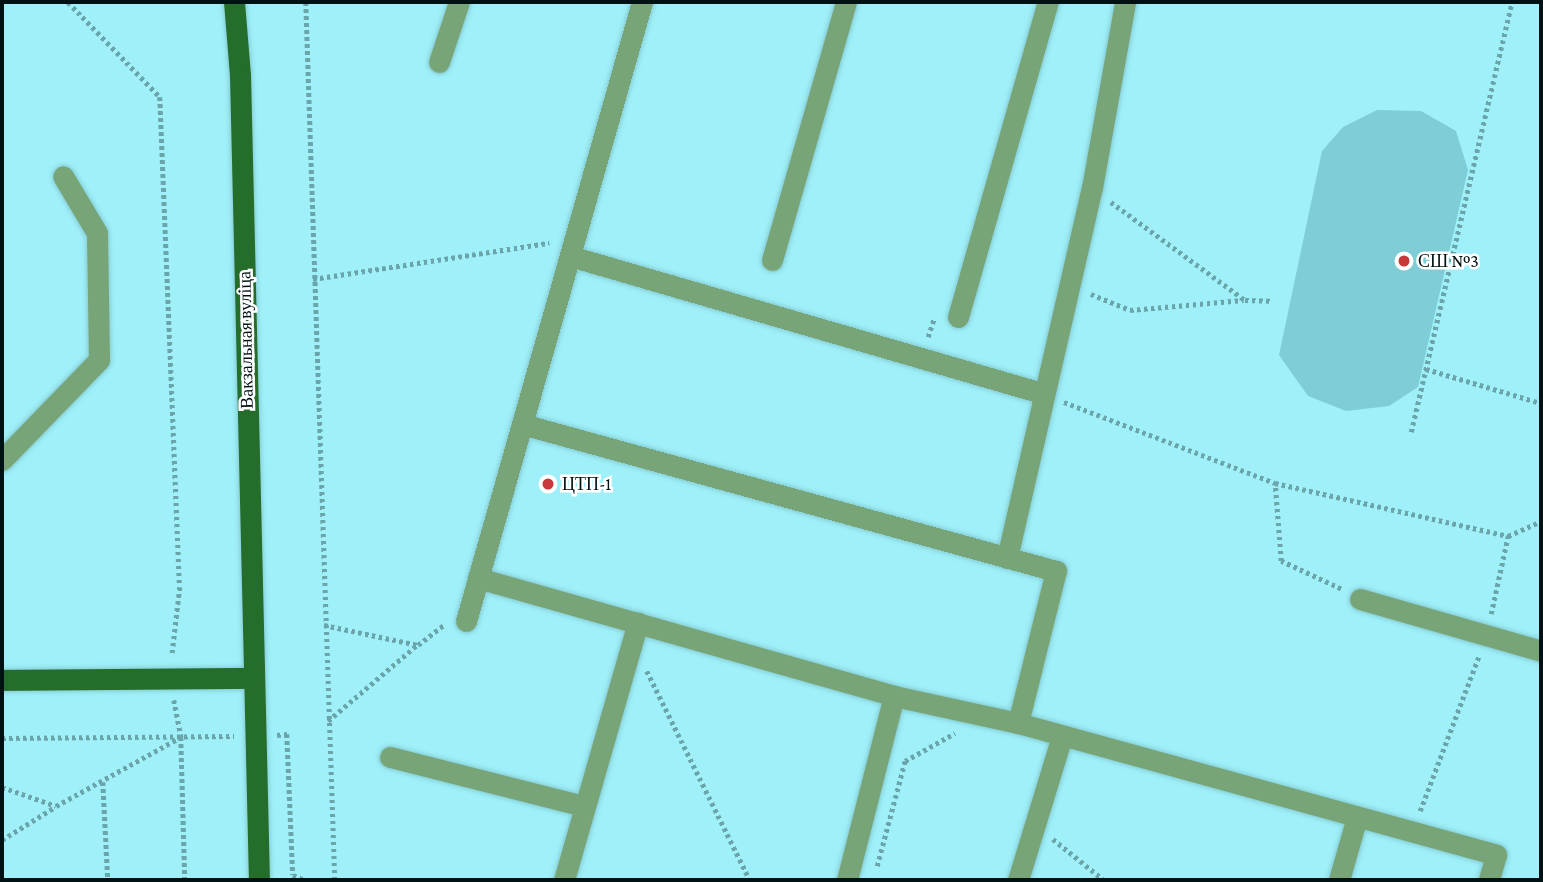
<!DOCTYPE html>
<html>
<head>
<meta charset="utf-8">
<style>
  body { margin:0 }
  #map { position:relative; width:1543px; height:882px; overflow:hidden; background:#9ff0f9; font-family:"Crimson Pro",serif }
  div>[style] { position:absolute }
  .green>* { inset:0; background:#7fcdd6 }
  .path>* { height:4.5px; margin-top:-2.25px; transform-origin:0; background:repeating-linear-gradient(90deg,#69a5ab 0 3.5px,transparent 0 7px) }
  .roads { filter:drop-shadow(0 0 2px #86ccd4) drop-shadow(0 0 2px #86ccd4) }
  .minor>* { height:21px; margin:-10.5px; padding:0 10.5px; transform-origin:10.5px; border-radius:10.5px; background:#78a578 }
  .major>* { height:21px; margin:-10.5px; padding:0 10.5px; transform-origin:10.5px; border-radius:10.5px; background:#256d2b }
  .dots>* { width:19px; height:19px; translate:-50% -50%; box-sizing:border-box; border:4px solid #fff; border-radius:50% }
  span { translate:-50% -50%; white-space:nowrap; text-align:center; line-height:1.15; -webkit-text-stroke:5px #fff; paint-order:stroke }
  .poi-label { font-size:18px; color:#001113 }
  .left { translate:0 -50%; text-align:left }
  .street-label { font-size:18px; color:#001113 }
  .frame { position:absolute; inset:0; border:4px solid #001113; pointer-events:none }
</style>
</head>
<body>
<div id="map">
  <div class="green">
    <div style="clip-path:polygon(1377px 110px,1421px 111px,1456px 131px,1468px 170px,1418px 387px,1389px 406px,1346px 411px,1308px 396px,1279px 355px,1322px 151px,1343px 127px)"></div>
  </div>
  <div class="path">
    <div style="left:68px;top:2px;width:132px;rotate:45.9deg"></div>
    <div style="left:160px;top:97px;width:490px;rotate:87.7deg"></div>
    <div style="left:180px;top:587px;width:69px;rotate:96.6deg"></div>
    <div style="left:306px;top:2px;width:878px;rotate:88.11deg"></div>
    <div style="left:1111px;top:202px;width:166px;rotate:36.2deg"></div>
    <div style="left:1245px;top:300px;width:25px;rotate:2deg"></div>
    <div style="left:313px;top:279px;width:239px;rotate:-8.7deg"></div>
    <div style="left:1091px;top:294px;width:42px;rotate:22.3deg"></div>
    <div style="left:1130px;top:310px;width:114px;rotate:-5deg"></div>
    <div style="left:928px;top:337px;width:20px;rotate:-72deg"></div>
    <div style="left:1426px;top:369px;width:120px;rotate:16.5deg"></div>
    <div style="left:1064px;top:402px;width:226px;rotate:21deg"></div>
    <div style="left:1411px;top:432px;width:442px;rotate:-76.8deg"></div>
    <div style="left:1341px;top:589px;width:66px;rotate:-155deg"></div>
    <div style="left:1281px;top:561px;width:78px;rotate:-94.4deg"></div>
    <div style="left:1275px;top:483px;width:239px;rotate:12.8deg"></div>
    <div style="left:1508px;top:536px;width:36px;rotate:-24deg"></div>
    <div style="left:1491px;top:614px;width:80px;rotate:-77.7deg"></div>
    <div style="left:324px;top:625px;width:96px;rotate:12deg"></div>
    <div style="left:418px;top:645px;width:33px;rotate:-38deg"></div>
    <div style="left:647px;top:671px;width:233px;rotate:63.8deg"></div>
    <div style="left:174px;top:700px;width:38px;rotate:79deg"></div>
    <div style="left:181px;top:737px;width:143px;rotate:88.4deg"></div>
    <div style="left:328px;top:721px;width:117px;rotate:-40.5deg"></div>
    <div style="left:277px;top:735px;width:10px;rotate:-6deg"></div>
    <div style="left:287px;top:734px;width:141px;rotate:87.6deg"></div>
    <div style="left:293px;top:875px;width:13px;rotate:23deg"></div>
    <div style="left:2px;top:738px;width:232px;rotate:-0.5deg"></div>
    <div style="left:103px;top:782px;width:98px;rotate:87.1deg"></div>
    <div style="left:2px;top:787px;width:57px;rotate:19.4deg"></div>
    <div style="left:56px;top:806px;width:143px;rotate:-28.9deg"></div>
    <div style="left:1420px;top:811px;width:166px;rotate:-69.2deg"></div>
    <div style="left:1053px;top:839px;width:65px;rotate:38.8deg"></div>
    <div style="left:2px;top:840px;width:62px;rotate:-31.9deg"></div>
    <div style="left:877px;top:866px;width:109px;rotate:-75.1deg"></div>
    <div style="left:905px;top:761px;width:57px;rotate:-29.2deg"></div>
  </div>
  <div class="roads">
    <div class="minor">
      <div style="left:439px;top:62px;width:63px;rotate:-71.6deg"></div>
      <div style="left:570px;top:256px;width:494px;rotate:16.2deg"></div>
      <div style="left:772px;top:260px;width:268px;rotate:-74deg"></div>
      <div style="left:958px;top:317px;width:328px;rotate:-74.1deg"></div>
      <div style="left:2px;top:460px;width:139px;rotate:-45.9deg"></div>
      <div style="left:99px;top:360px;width:127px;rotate:-90.9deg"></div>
      <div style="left:97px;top:233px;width:66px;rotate:-120.8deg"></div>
      <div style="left:1007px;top:558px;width:380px;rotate:-77.1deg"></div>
      <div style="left:1092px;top:188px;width:189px;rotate:-79.9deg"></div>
      <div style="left:478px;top:578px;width:432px;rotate:15.8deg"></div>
      <div style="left:894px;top:696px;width:127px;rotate:12.3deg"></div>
      <div style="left:1018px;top:723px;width:157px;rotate:-76deg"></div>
      <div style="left:1056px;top:571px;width:554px;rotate:-164.61deg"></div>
      <div style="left:1360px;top:599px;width:188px;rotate:16deg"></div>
      <div style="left:466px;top:621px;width:644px;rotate:-74.13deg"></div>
      <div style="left:1018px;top:723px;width:496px;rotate:15.4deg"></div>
      <div style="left:1496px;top:855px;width:26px;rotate:106deg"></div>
      <div style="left:390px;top:757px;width:199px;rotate:14.2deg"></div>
      <div style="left:564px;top:880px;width:268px;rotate:-74deg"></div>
      <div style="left:847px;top:880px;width:190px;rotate:-75.7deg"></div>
      <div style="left:1018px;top:880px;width:151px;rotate:-73deg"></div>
      <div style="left:1339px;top:880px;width:66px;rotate:-74.1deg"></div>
    </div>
    <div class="major">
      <div style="left:234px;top:2px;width:73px;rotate:85.3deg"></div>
      <div style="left:240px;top:75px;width:805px;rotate:88.65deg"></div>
      <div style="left:2px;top:680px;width:250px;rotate:-0.5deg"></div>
    </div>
  </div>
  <div class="dots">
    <div style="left:1404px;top:261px;background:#c8393a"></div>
    <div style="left:548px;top:484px;background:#c8393a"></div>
  </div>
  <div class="poi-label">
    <span class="left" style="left:1418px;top:261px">СШ №3</span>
    <span class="left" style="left:562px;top:484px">ЦТП-1</span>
  </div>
  <div class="street-label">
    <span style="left:246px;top:340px;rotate:-91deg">Вакзальная вуліца</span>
  </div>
  <div class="frame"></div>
</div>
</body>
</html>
